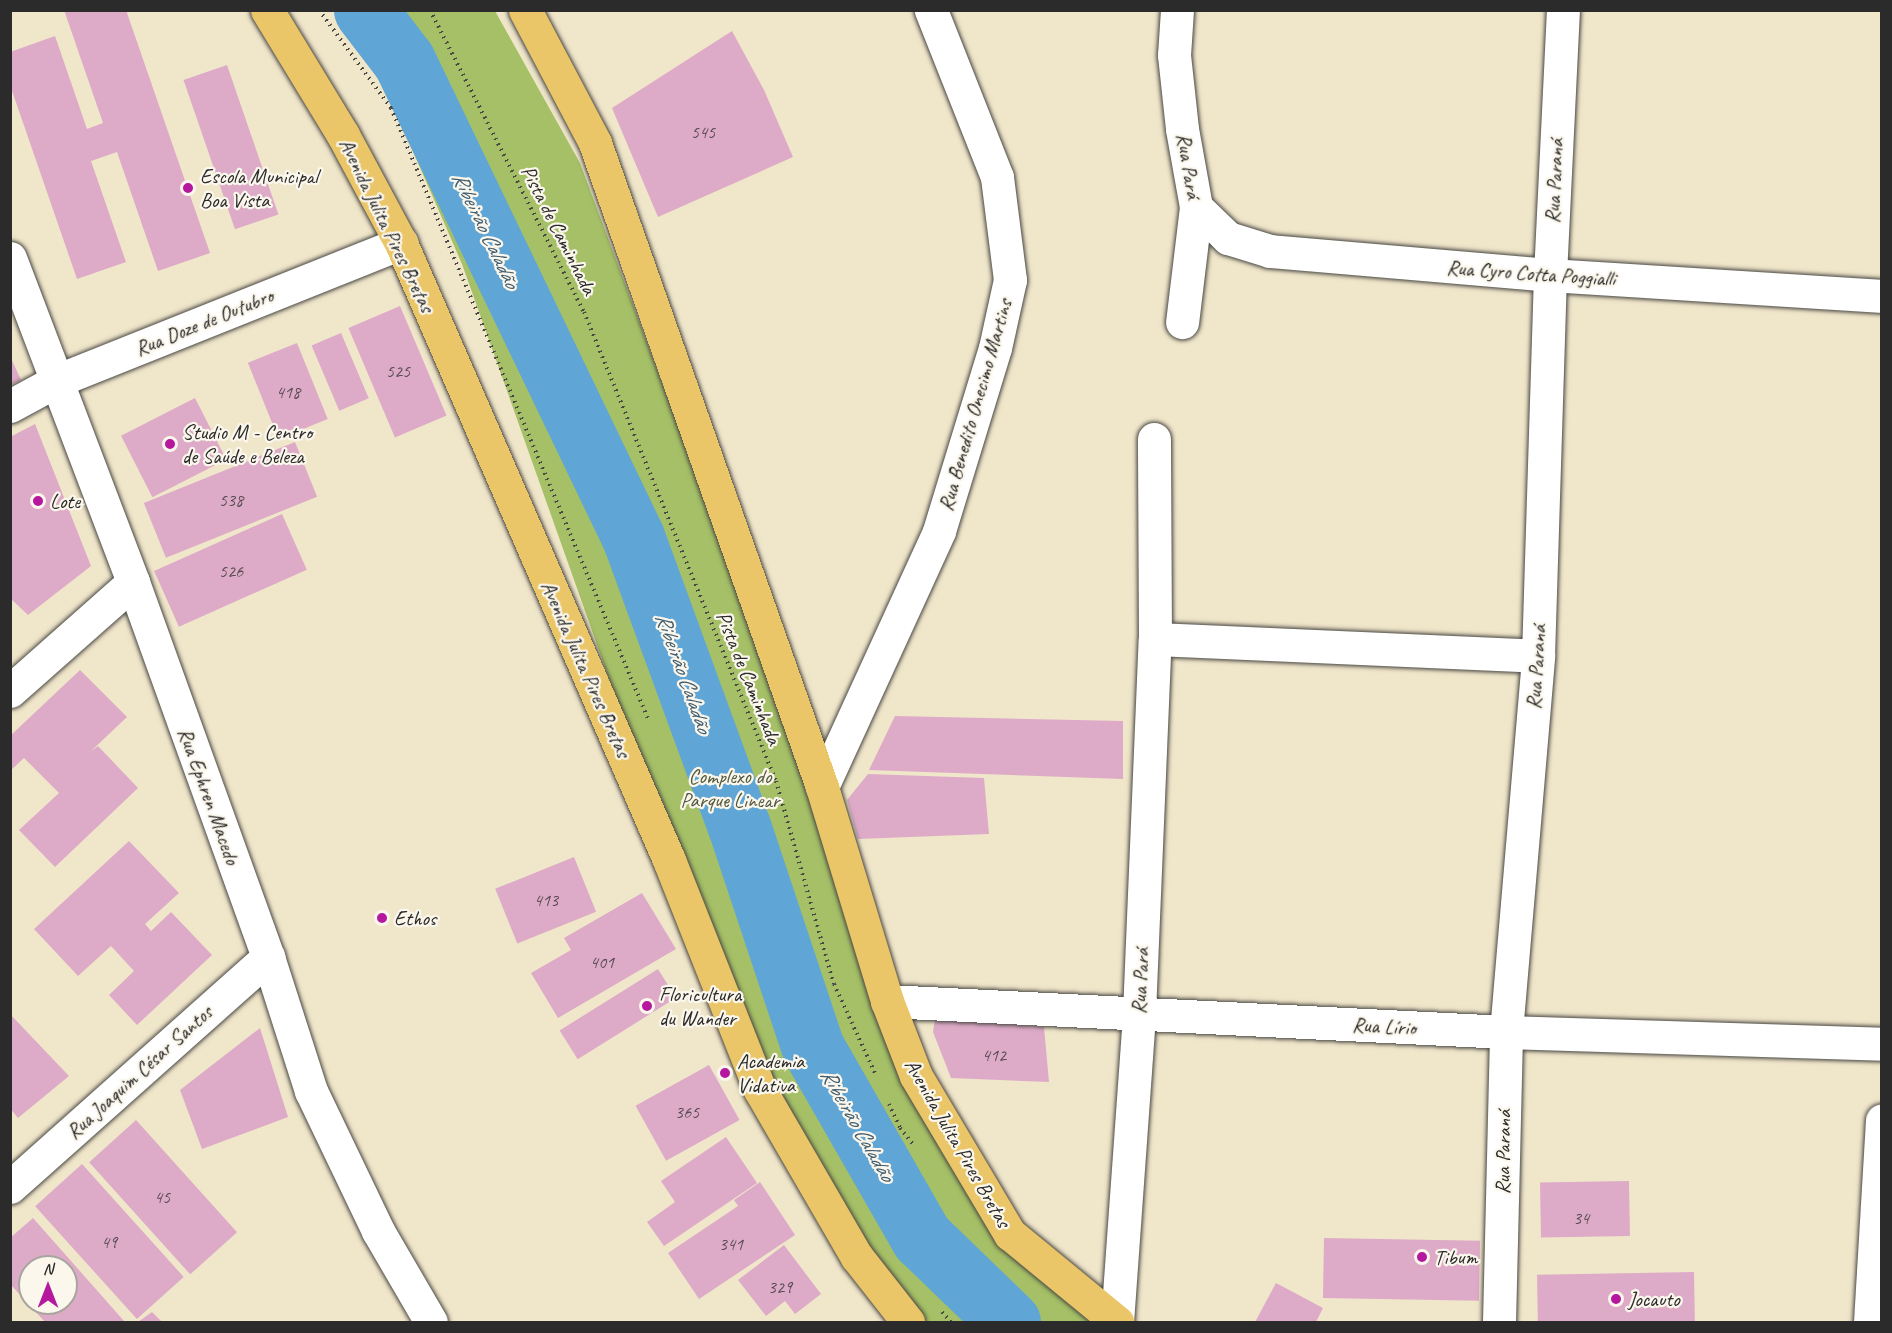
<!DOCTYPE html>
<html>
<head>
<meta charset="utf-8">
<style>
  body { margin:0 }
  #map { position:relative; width:1892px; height:1333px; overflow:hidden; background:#f0e6ca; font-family:Caveat,sans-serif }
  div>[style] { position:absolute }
  .green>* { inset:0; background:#a5c066 }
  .river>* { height:63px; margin:-31.5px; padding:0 31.5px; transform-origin:31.5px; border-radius:31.5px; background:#5fa5d5 }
  .building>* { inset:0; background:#ddabc8; transform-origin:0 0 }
  .path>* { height:4px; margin-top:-2px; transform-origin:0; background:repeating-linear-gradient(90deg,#494743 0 1.5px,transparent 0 6px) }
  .roads { filter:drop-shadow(0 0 2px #494743) drop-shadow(0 0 2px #494743) }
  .minor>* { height:33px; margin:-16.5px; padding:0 16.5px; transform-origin:16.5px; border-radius:16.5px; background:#fff }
  .primary>* { height:33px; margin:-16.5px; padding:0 16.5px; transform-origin:16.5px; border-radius:16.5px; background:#ebc669 }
  .dots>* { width:16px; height:16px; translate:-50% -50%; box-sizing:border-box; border:3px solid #fbf7ec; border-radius:50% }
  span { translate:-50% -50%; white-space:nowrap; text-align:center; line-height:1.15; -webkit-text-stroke:4.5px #fbf7ec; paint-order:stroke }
  .number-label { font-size:18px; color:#584b52 }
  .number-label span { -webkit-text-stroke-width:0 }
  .street-label { font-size:21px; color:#2b2b2b }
  .poi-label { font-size:21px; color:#2b2b2b }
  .left { translate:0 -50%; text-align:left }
  .park-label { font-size:21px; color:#50583d }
  .water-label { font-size:22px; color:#405c6f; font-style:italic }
  .frame { position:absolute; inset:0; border:12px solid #2b2b2b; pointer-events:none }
  .north { position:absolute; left:18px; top:1255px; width:60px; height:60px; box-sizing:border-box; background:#fbf7ec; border:2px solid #a8a59f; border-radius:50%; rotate:0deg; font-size:16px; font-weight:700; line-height:24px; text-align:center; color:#2b2b2b }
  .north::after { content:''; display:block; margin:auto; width:21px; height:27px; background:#b5179e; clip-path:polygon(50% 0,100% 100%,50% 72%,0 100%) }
</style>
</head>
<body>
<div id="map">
  <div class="green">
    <div style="clip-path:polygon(345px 11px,495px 11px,580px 163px,807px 771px,870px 980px,1009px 1240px,1108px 1322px,913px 1322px,766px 1089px,673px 859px,462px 264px,405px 133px,375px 47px)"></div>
  </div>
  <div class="river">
    <div style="left:365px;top:10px;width:64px;rotate:52.6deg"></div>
    <div style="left:404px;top:61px;width:528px;rotate:64.31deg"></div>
    <div style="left:633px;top:537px;width:308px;rotate:69.9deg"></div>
    <div style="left:739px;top:826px;width:234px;rotate:71.6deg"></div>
    <div style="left:813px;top:1048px;width:219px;rotate:60.2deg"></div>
    <div style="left:922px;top:1238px;width:121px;rotate:44deg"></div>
  </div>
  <div class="building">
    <div style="clip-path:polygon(64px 10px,126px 10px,210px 253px,158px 271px,117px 152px,91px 161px,126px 262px,77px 279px,10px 85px,10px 52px,55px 36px,87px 129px,103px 123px)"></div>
    <div style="clip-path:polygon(732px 31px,764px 90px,793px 157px,658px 217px,612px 108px)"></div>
    <div style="left:227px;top:65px;width:158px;height:46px;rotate:71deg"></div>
    <div style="left:400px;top:306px;width:119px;height:56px;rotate:67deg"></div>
    <div style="left:341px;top:333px;width:71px;height:32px;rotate:67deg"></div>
    <div style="left:297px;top:343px;width:82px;height:53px;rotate:68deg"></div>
    <div style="clip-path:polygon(10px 356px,21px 380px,10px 385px)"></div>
    <div style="left:195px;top:398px;width:69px;height:83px;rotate:63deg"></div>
    <div style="clip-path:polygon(35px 424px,91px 566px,28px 615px,10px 598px,10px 437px)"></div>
    <div style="left:295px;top:442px;width:59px;height:163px;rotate:68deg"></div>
    <div style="left:282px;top:514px;width:61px;height:140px;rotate:66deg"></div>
    <div style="clip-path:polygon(80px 670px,127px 717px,90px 752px,98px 746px,138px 788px,55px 867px,19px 830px,59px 793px,24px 758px,10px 771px,10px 736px)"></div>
    <div style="clip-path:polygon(895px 716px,1123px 721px,1123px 779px,869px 770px)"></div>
    <div style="clip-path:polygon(868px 774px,984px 778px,989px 834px,858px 839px,847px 800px)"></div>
    <div style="clip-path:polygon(129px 841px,179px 893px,145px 924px,151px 931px,171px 912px,212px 955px,137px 1025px,109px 995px,134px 971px,111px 946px,78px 976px,34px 929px)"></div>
    <div style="left:574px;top:857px;width:59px;height:85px;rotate:68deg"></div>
    <div style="clip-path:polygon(642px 893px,676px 949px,558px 1018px,531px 973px,571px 950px,564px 938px)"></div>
    <div style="left:658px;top:969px;width:34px;height:116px;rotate:58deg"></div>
    <div style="clip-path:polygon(10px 1014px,69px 1076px,18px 1118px,10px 1108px)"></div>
    <div style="clip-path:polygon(947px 1018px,1044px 1027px,1049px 1082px,951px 1078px,933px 1032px,935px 1019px)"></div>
    <div style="clip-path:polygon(260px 1028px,288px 1117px,202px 1149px,180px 1090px)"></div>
    <div style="left:709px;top:1065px;width:63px;height:84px;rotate:61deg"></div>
    <div style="left:136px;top:1120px;width:151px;height:63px;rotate:48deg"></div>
    <div style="clip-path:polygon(726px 1137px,757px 1183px,664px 1246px,647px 1222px,675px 1202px,661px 1181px)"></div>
    <div style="left:82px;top:1164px;width:152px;height:63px;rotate:48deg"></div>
    <div style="left:1629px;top:1181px;width:55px;height:89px;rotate:89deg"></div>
    <div style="clip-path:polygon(760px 1182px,795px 1235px,699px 1299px,668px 1253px,738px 1206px,734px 1200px)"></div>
    <div style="clip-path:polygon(evenodd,33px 1218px,124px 1321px,122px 1322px,45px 1322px,10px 1284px,10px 1238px,33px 1218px,30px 1267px,66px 1267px,66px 1303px,30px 1303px,30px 1267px)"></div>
    <div style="left:1324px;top:1238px;width:156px;height:60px;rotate:1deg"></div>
    <div style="clip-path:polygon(784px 1245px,821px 1294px,795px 1314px,785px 1301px,766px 1316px,738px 1280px)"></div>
    <div style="left:1694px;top:1272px;width:50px;height:157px;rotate:89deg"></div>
    <div style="clip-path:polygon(1276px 1283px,1323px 1308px,1316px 1322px,1255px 1322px)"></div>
    <div style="clip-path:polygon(152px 1312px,162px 1322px,138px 1322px)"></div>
  </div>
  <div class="path">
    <div style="left:319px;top:10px;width:122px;rotate:53.7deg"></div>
    <div style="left:391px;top:108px;width:665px;rotate:67.17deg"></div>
    <div style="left:430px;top:10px;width:339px;rotate:63deg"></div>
    <div style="left:584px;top:312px;width:507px;rotate:67.74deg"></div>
    <div style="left:776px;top:781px;width:211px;rotate:74.1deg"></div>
    <div style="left:834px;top:984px;width:98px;rotate:65.3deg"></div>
    <div style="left:889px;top:1104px;width:26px;rotate:65deg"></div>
    <div style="left:900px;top:1128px;width:21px;rotate:51deg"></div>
    <div style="left:942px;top:1312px;width:13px;rotate:48deg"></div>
  </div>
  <div class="roads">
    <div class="minor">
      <div style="left:1177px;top:10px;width:45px;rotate:93.8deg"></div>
      <div style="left:1174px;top:55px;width:74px;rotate:83.8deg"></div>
      <div style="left:1182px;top:129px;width:79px;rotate:79.8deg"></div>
      <div style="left:1196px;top:207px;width:116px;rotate:96.9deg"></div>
      <div style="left:1196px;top:207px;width:45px;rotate:44.1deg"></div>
      <div style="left:1228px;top:238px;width:44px;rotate:17.2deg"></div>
      <div style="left:1270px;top:251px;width:281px;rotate:4.9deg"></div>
      <div style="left:1550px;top:275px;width:333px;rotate:3.6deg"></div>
      <div style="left:10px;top:258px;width:347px;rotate:69.2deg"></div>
      <div style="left:133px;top:582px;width:399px;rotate:70.2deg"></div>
      <div style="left:268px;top:957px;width:141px;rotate:72.2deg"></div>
      <div style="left:311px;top:1091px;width:155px;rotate:64.4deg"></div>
      <div style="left:378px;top:1231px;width:105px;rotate:59.8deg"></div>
      <div style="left:10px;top:406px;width:52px;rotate:-28.5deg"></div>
      <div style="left:56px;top:381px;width:372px;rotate:-21.8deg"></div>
      <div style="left:1155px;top:639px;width:383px;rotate:2.5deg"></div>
      <div style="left:10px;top:691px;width:164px;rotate:-41.5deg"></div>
      <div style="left:822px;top:787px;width:281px;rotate:-65.4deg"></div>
      <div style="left:939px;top:531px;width:191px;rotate:-73deg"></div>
      <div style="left:995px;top:348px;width:70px;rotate:-77.6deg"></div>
      <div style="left:1010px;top:280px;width:104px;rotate:-97.2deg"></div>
      <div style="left:997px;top:177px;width:180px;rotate:-111.6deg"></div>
      <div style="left:887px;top:1001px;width:620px;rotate:2.87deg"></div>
      <div style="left:1506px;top:1032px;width:376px;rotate:1.8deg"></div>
      <div style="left:10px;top:1187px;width:346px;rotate:-41.7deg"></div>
      <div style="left:1117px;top:1322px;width:310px;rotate:-85.9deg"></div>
      <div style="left:1139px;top:1013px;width:374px;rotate:-87.6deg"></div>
      <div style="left:1155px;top:639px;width:200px;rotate:-90.3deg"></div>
      <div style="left:1499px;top:1322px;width:290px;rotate:-88.6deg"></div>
      <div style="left:1506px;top:1032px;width:377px;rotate:-85.1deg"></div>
      <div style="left:1538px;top:656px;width:381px;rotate:-88.2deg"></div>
      <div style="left:1550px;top:275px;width:265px;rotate:-87.2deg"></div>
      <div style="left:1870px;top:1322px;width:202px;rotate:-86.6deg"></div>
    </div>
    <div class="primary">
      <div style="left:267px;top:10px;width:146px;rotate:58.7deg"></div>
      <div style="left:343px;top:135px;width:123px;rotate:61.8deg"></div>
      <div style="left:401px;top:243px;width:673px;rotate:66.52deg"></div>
      <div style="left:669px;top:860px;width:247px;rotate:68.4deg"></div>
      <div style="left:760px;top:1090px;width:193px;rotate:59.9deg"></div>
      <div style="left:857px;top:1257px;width:83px;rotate:51.9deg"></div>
      <div style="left:525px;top:10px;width:150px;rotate:62.2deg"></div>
      <div style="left:595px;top:143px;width:683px;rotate:70.58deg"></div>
      <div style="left:822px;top:787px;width:224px;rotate:73.1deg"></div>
      <div style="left:887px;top:1001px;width:80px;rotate:68.9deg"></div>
      <div style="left:916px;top:1076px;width:184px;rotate:59.3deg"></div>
      <div style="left:1010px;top:1234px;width:139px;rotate:39.4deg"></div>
    </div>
  </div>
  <div class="dots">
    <div style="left:188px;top:188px;background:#b5179e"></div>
    <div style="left:170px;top:444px;background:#b5179e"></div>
    <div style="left:38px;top:501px;background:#b5179e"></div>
    <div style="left:382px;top:918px;background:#b5179e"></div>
    <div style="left:647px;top:1006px;background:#b5179e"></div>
    <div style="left:725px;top:1073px;background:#b5179e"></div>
    <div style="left:1422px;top:1257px;background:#b5179e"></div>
    <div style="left:1616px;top:1299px;background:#b5179e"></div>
  </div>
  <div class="number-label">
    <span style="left:703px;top:132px">545</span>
    <span style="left:398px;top:371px">525</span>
    <span style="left:288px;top:392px">418</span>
    <span style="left:231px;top:500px">538</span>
    <span style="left:231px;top:571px">526</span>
    <span style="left:546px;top:900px">413</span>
    <span style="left:602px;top:962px">401</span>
    <span style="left:994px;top:1055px">412</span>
    <span style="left:687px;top:1112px">365</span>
    <span style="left:162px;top:1197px">45</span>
    <span style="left:1581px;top:1218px">34</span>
    <span style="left:109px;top:1242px">49</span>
    <span style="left:731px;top:1244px">341</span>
    <span style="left:780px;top:1287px">329</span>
  </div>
  <div class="street-label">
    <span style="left:1189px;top:166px;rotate:81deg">Rua Pará</span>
    <span style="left:1554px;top:181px;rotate:-87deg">Rua Paraná</span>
    <span style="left:387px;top:225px;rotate:64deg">Avenida Julita Pires Bretas</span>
    <span style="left:559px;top:230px;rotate:63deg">Pista de Caminhada</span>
    <span style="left:1531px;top:273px;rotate:4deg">Rua Cyro Cotta Poggialli</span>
    <span style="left:204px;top:322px;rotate:-22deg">Rua Doze de Outubro</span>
    <span style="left:975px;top:405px;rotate:-74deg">Rua Benedito Onecimo Martins</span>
    <span style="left:1536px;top:667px;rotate:-86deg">Rua Paraná</span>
    <span style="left:586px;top:669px;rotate:66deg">Avenida Julita Pires Bretas</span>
    <span style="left:749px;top:678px;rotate:68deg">Pista de Caminhada</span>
    <span style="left:209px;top:796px;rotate:70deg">Rua Ephren Macedo</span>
    <span style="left:1140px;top:981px;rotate:-87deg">Rua Pará</span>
    <span style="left:1384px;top:1026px;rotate:3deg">Rua Lírio</span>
    <span style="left:139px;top:1072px;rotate:-42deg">Rua Joaquim César Santos</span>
    <span style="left:958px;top:1143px;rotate:60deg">Avenida Julita Pires Bretas</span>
    <span style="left:1503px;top:1152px;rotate:-89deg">Rua Paraná</span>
  </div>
  <div class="poi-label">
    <span class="left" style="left:200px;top:188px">Escola Municipal<br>Boa Vista</span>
    <span class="left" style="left:182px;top:444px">Studio M - Centro<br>de Saúde e Beleza</span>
    <span class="left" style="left:50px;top:501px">Lote</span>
    <span class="left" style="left:394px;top:918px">Ethos</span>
    <span class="left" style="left:659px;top:1006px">Floricultura<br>du Wander</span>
    <span class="left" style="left:737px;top:1073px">Academia<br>Vidativa</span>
    <span class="left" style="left:1434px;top:1257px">Tibum</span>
    <span class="left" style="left:1628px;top:1299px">Jocauto</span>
  </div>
  <div class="park-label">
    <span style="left:730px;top:788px">Complexo do<br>Parque Linear</span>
  </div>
  <div class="water-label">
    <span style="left:485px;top:230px;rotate:64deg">Ribeirão Caladão</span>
    <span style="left:683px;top:673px;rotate:70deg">Ribeirão Caladão</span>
    <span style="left:857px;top:1125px;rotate:60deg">Ribeirão Caladão</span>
  </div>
  <div class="frame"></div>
  <div class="north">N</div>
</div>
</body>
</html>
